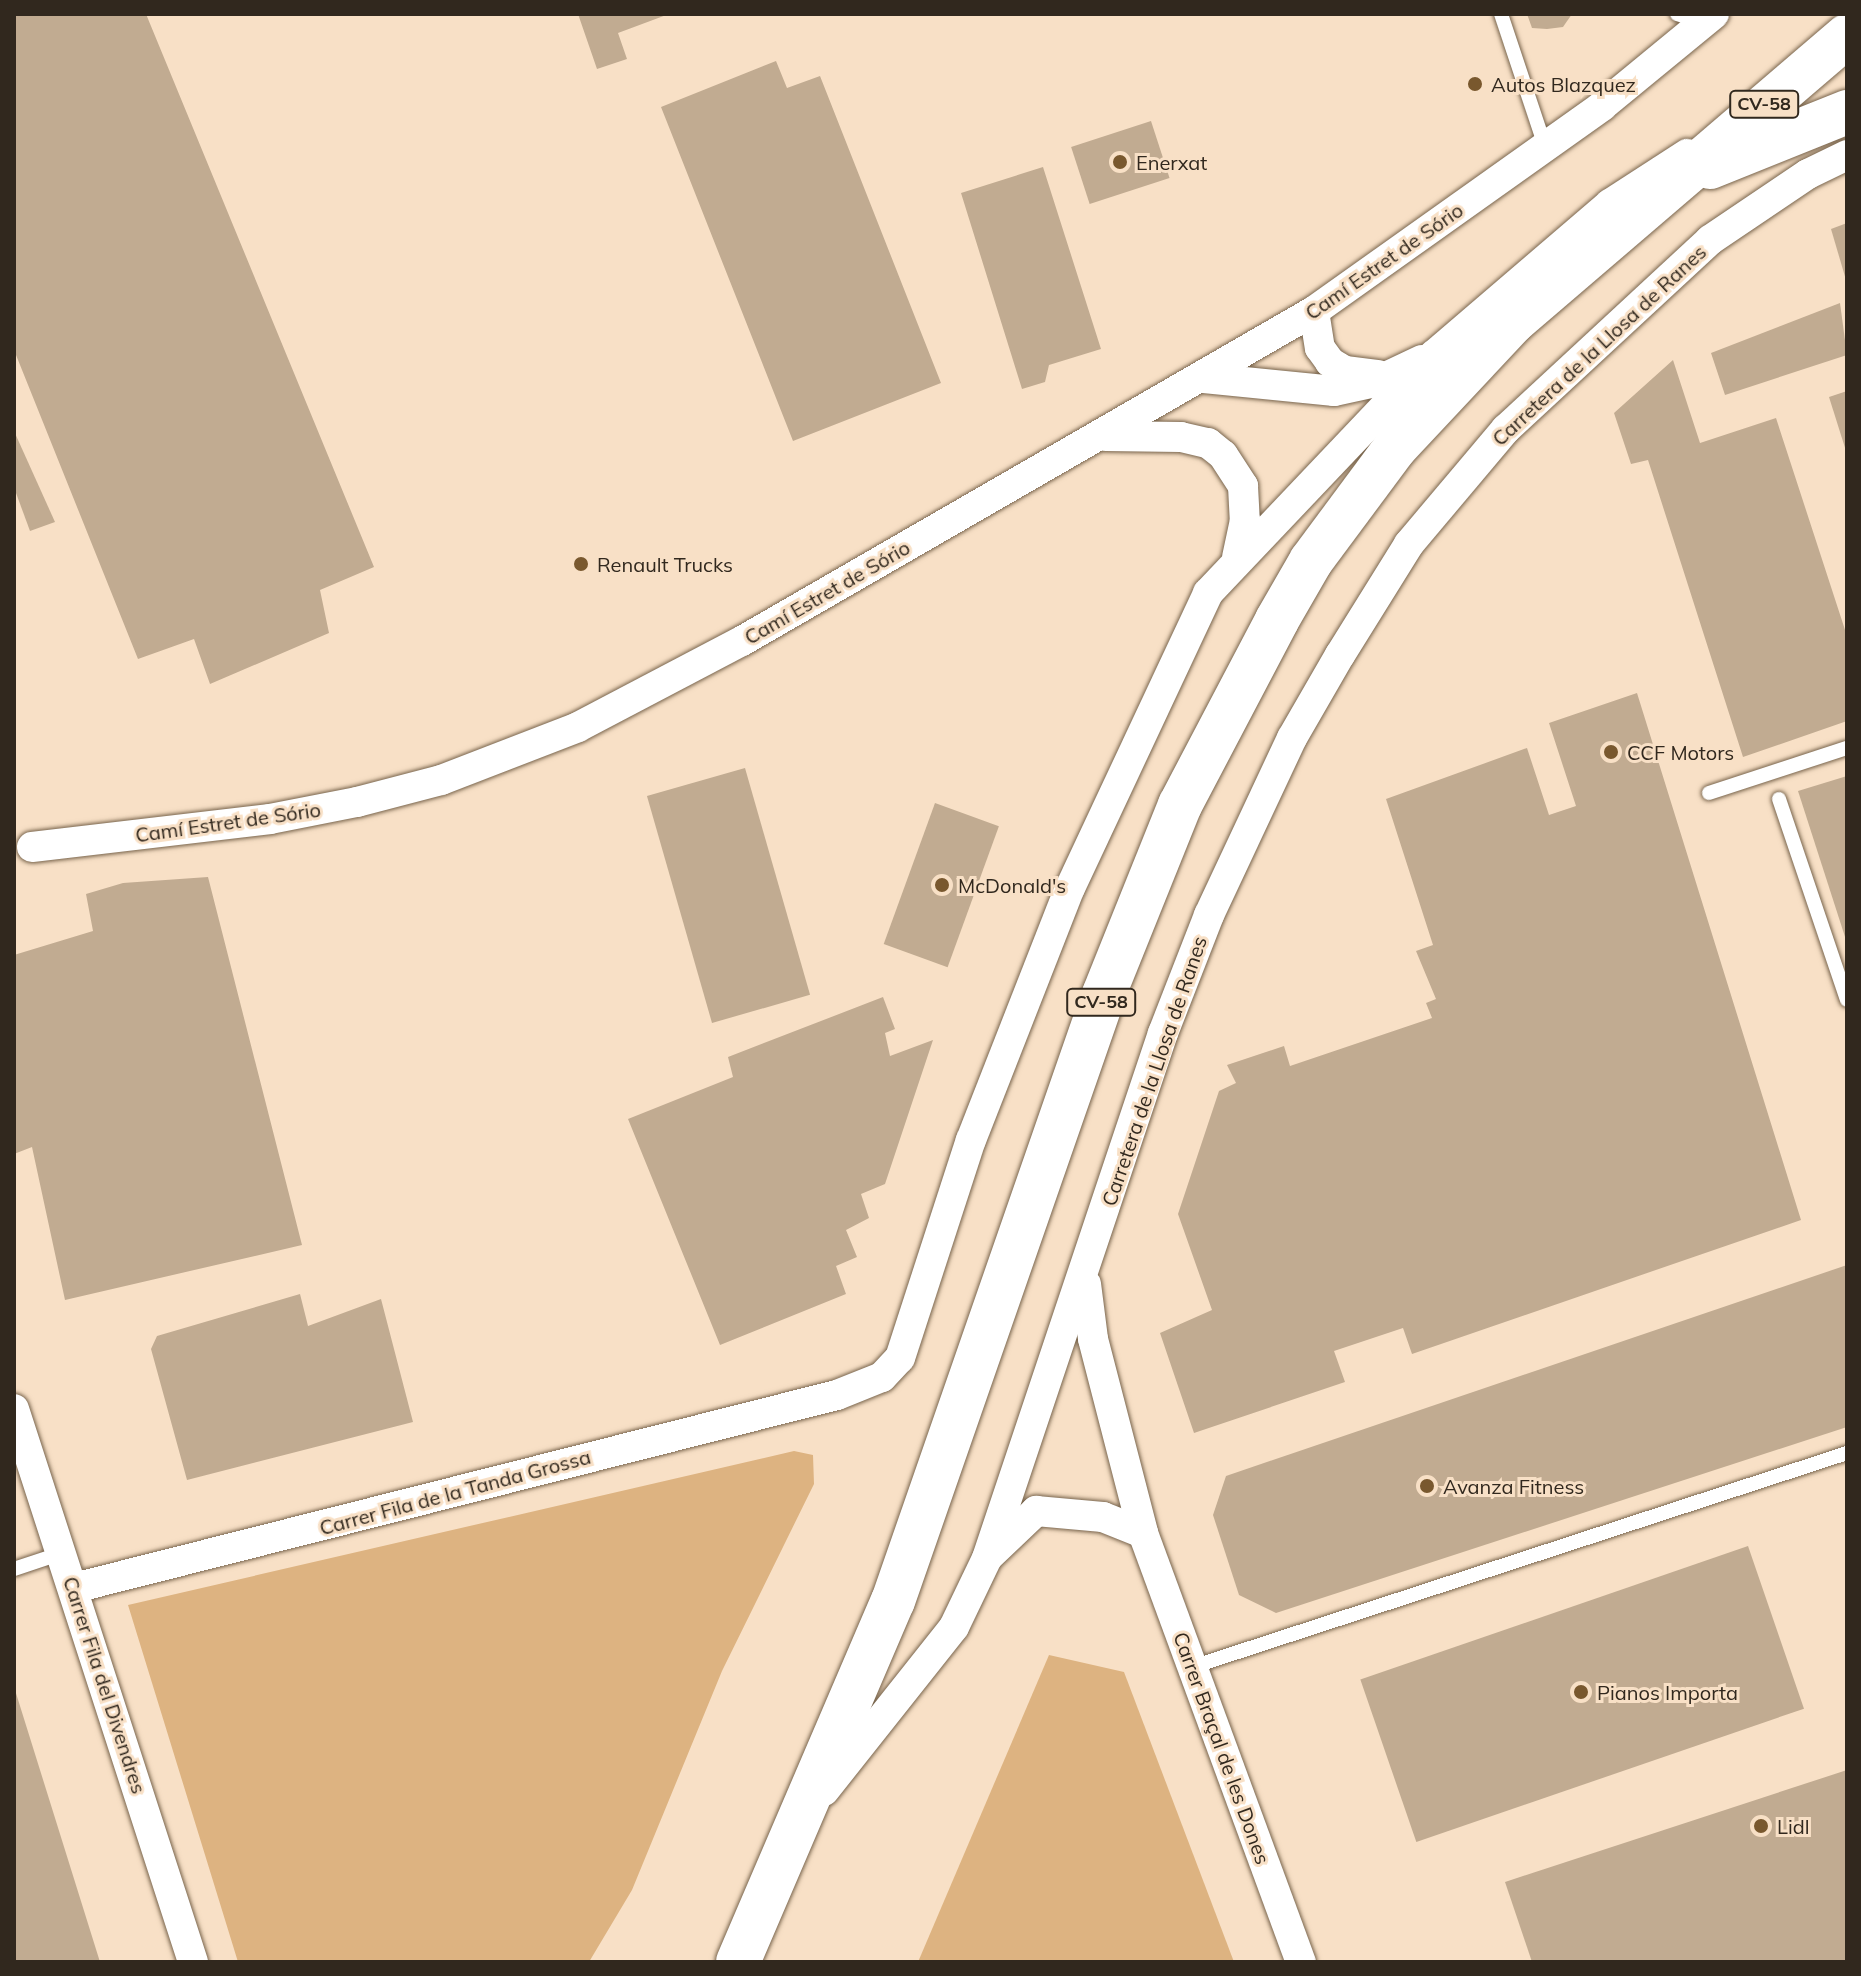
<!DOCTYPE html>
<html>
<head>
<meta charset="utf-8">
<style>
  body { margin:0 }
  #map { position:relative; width:1861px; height:1976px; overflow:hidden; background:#f8e0c6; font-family:Mulish,sans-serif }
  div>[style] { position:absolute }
  .green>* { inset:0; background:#ddb381 }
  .building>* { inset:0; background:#c1ab91; transform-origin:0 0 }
  .roads { filter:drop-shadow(0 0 2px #78644c) drop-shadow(0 0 2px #78644c) }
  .service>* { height:14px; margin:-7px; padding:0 7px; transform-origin:7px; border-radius:7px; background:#fff }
  .minor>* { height:30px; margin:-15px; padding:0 15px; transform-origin:15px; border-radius:15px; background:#fff }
  .primary>* { height:44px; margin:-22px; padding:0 22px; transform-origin:22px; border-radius:22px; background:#fff }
  .dots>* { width:22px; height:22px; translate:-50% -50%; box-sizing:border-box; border:4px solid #f8e0c6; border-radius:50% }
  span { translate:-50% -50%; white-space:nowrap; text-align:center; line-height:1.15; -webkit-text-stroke:6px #f8e0c6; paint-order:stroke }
  .shield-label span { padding:2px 6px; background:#f8e0c6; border:2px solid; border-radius:6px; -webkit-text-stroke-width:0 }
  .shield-label { font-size:18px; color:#31281e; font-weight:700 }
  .poi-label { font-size:20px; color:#31281e }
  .left { translate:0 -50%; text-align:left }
  .street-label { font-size:20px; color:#31281e }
  .frame { position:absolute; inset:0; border:16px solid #31281e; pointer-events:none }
</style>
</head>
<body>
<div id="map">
  <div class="green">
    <div style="clip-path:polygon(794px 1451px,813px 1455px,814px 1484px,722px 1671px,632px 1890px,589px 1962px,238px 1962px,128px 1605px)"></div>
    <div style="clip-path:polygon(1049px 1655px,1124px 1672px,1234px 1962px,918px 1962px)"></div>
  </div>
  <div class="building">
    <div style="clip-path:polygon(14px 14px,146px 14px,374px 567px,320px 590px,329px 633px,210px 684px,194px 639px,138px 659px,14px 350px)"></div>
    <div style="clip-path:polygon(578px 14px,669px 14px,618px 33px,627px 59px,597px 69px)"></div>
    <div style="clip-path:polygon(1527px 14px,1572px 14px,1563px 27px,1547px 29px,1532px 28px)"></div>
    <div style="clip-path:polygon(776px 61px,787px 88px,820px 76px,941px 383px,793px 441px,661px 107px)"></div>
    <div style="left:1151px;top:121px;width:60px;height:84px;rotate:72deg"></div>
    <div style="clip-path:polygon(1043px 167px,1101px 349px,1049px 365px,1045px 382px,1022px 389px,961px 193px)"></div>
    <div style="clip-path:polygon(1847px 223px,1847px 280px,1846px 280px,1831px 229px)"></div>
    <div style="clip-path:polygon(1840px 303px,1847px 355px,1725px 395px,1711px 353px)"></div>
    <div style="clip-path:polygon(1673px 360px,1700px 443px,1776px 418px,1847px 636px,1847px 721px,1743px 757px,1648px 460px,1631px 464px,1614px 413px)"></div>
    <div style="clip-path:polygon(1847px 391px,1847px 451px,1846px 451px,1829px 397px)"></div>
    <div style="clip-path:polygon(14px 431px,55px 522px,30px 531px,16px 493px)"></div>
    <div style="clip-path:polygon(1637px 693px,1801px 1220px,1412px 1354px,1403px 1328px,1334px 1351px,1345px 1382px,1194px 1433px,1160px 1333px,1212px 1310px,1178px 1214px,1219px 1091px,1236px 1083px,1227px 1065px,1284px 1046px,1290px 1066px,1432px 1018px,1426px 1003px,1436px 999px,1416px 951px,1433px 945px,1386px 799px,1527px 748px,1549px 815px,1576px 806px,1549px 723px)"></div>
    <div style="left:745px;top:768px;width:236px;height:102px;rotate:74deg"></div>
    <div style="clip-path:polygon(1847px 776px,1847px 940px,1846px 940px,1798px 791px)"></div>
    <div style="left:935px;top:803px;width:68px;height:150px;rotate:20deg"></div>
    <div style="clip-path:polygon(208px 877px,302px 1245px,65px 1300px,32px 1147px,14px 1154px,14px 955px,93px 931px,86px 894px,123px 883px)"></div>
    <div style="clip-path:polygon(883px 997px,895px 1029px,885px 1033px,890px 1056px,933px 1040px,885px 1184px,861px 1194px,869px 1218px,846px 1230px,857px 1257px,836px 1266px,846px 1294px,720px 1345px,628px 1119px,733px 1077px,728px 1057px)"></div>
    <div style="clip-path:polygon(1847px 1265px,1847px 1427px,1276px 1613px,1239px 1595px,1213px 1515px,1226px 1476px)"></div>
    <div style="clip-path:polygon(300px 1294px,308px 1326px,381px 1299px,413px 1422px,187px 1480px,151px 1349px,157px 1336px)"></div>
    <div style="left:1748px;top:1546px;width:172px;height:410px;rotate:71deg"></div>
    <div style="clip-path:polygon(14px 1690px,15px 1690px,100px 1962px,14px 1962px)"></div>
    <div style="clip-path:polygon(1847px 1770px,1847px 1962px,1532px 1962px,1505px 1882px)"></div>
  </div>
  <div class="roads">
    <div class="service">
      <div style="left:1501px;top:14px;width:139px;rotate:71.6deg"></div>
      <div style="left:1677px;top:14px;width:25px;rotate:18deg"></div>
      <div style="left:1709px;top:793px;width:145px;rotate:-18.1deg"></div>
      <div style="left:1779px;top:799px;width:212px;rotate:71.3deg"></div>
      <div style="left:14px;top:1569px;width:51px;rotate:-18.4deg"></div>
      <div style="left:1192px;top:1667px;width:689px;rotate:-18.09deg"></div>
    </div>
    <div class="minor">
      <div style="left:1314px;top:311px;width:37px;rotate:81deg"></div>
      <div style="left:1320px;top:348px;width:17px;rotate:54deg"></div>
      <div style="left:1330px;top:362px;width:17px;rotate:31deg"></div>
      <div style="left:1345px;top:371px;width:34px;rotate:7deg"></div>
      <div style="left:1204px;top:378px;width:131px;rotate:5.7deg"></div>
      <div style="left:1334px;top:391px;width:42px;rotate:-12.4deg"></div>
      <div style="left:1375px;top:382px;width:52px;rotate:-25.1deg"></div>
      <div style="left:1106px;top:436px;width:75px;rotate:0.8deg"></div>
      <div style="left:1181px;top:437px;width:28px;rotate:13deg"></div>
      <div style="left:1208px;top:443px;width:19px;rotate:39deg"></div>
      <div style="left:1223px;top:455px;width:37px;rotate:57deg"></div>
      <div style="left:1243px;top:486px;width:34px;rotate:87deg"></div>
      <div style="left:1245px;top:520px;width:38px;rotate:102deg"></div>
      <div style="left:32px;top:847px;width:240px;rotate:-6.7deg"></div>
      <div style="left:270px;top:819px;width:89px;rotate:-11.1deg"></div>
      <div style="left:357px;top:802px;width:87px;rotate:-14.7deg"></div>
      <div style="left:441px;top:780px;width:147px;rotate:-21.1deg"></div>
      <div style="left:578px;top:727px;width:185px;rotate:-27.7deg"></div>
      <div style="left:742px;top:641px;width:660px;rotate:-29.98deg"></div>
      <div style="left:1314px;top:311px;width:354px;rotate:-35.4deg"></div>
      <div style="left:1602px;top:106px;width:145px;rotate:-39.4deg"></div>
      <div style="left:1086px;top:1284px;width:55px;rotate:82.7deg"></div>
      <div style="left:1093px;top:1339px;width:200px;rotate:75.5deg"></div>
      <div style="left:1143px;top:1533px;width:457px;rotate:69.8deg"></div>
      <div style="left:14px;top:1409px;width:581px;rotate:72.06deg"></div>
      <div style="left:990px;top:1555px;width:64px;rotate:-43.7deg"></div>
      <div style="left:1036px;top:1511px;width:67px;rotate:5.1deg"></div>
      <div style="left:1103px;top:1517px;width:43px;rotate:21.8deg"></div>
      <div style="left:74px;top:1588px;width:787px;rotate:-14.2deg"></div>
      <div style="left:837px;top:1395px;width:48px;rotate:-21.8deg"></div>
      <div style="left:882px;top:1377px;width:26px;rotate:-47deg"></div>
      <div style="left:900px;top:1358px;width:229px;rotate:-72deg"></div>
      <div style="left:971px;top:1140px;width:271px;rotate:-68.6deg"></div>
      <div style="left:1070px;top:888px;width:326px;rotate:-64.9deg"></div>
      <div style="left:1208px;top:593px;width:328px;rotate:-46.5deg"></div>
      <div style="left:1434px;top:355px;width:232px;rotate:-40.6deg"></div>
      <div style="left:1610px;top:204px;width:92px;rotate:-33deg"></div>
      <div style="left:824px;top:1791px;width:209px;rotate:-51.6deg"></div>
      <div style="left:954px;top:1627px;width:76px;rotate:-64.4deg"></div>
      <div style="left:987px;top:1558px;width:554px;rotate:-71.47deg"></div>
      <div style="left:1163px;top:1033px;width:127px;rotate:-68.7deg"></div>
      <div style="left:1209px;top:915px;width:195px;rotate:-64.9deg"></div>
      <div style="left:1292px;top:738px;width:96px;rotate:-60deg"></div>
      <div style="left:1340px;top:655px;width:131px;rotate:-58.1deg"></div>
      <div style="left:1409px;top:544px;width:150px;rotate:-49.9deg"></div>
      <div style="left:1506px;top:429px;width:278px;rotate:-42.8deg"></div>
      <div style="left:1710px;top:240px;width:118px;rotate:-34deg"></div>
      <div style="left:1808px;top:174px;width:43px;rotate:-26deg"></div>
    </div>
    <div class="primary">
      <div style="left:1710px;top:167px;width:148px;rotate:-21.9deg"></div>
      <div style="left:738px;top:1962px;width:393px;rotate:-66.8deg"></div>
      <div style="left:893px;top:1601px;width:643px;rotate:-70.83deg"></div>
      <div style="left:1104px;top:994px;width:204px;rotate:-68.1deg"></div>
      <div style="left:1180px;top:805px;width:209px;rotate:-62.3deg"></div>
      <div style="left:1277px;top:620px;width:68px;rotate:-60deg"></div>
      <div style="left:1311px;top:561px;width:141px;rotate:-53.4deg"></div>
      <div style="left:1395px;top:448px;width:173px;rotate:-46.9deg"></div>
      <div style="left:1513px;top:322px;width:440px;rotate:-40.6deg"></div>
    </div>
  </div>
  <div class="dots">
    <div style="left:1475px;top:84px;background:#79582e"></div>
    <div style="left:1120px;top:162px;background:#79582e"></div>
    <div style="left:581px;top:564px;background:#79582e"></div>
    <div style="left:1611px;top:752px;background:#79582e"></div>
    <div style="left:942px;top:885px;background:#79582e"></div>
    <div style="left:1427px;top:1486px;background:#79582e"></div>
    <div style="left:1581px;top:1692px;background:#79582e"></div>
    <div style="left:1761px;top:1826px;background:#79582e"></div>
  </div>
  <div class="shield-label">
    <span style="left:1764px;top:104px">CV-58</span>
    <span style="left:1101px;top:1002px">CV-58</span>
  </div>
  <div class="poi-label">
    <span class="left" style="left:1491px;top:84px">Autos Blazquez</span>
    <span class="left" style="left:1136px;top:162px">Enerxat</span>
    <span class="left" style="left:597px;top:564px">Renault Trucks</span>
    <span class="left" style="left:1627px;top:752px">CCF Motors</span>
    <span class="left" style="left:958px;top:885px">McDonald's</span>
    <span class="left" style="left:1443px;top:1486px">Avanza Fitness</span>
    <span class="left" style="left:1597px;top:1692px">Pianos Importa</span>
    <span class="left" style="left:1777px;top:1826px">Lidl</span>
  </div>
  <div class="street-label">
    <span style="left:1384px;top:261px;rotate:-35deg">Camí Estret de Sório</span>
    <span style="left:1599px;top:345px;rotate:-43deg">Carretera de la Llosa de Ranes</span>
    <span style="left:827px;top:592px;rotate:-30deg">Camí Estret de Sório</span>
    <span style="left:228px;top:822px;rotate:-8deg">Camí Estret de Sório</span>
    <span style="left:1154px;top:1071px;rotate:-71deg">Carretera de la Llosa de Ranes</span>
    <span style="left:455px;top:1492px;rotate:-15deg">Carrer Fila de la Tanda Grossa</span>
    <span style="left:105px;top:1685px;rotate:72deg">Carrer Fila del Divendres</span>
    <span style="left:1222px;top:1748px;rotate:70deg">Carrer Braçal de les Dones</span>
  </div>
  <div class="frame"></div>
</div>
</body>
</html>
